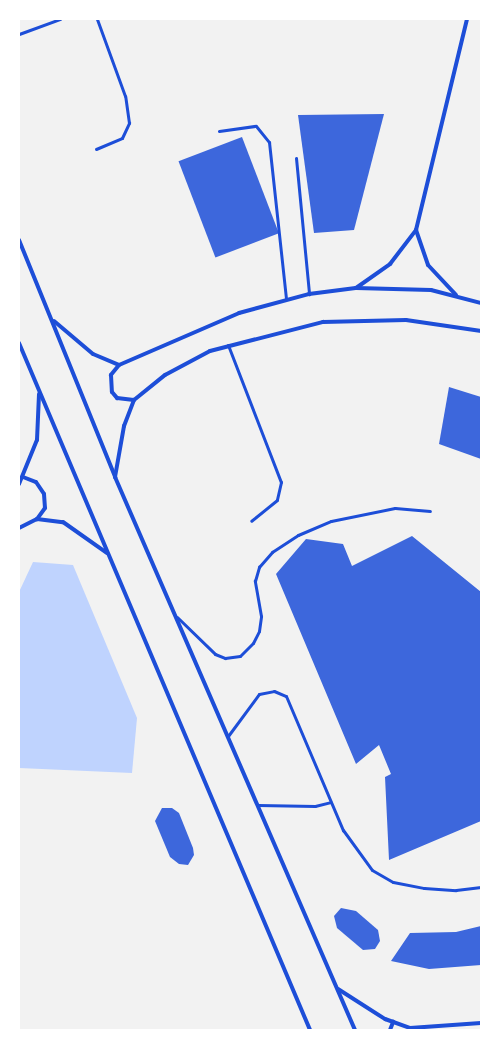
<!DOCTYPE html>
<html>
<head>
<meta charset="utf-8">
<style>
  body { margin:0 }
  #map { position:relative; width:500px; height:1049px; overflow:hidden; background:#f2f2f2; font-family:"Archivo Narrow",sans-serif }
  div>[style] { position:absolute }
  .water>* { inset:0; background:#bfd3fe }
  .building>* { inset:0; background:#3d67dc; transform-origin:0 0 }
  .service>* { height:3px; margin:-1.5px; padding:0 1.5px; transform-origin:1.5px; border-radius:1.5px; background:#1d4ed8 }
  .minor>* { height:4px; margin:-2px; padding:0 2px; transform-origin:2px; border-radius:2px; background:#1d4ed8 }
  span { translate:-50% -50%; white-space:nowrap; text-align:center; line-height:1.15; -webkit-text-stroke:3.5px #fff; paint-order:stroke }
  .frame { position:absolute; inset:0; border:20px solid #fff; pointer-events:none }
</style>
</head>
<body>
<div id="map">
  <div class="water">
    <div style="clip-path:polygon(33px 562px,73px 565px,137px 718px,132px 773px,19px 768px,19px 592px)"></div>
  </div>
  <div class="building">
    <div style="clip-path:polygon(384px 114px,354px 230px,314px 233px,298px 115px)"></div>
    <div style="left:242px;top:137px;width:103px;height:68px;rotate:69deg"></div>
    <div style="clip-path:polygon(449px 387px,481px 397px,481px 459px,439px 444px)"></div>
    <div style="clip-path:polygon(412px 536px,481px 592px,481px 821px,389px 860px,385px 777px,391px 774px,379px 745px,356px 764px,276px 574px,306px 539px,343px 544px,352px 566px)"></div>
    <div style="clip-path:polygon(162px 808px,172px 808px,179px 813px,193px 848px,194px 855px,188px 865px,179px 864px,170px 857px,155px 821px)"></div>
    <div style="clip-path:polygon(341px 908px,356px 911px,378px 930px,380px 941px,375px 949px,363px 950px,337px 928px,334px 916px)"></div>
    <div style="clip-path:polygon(481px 926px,481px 965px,429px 969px,391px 961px,410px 933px,456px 932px)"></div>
  </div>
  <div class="service">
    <div style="left:19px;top:34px;width:44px;rotate:-20.1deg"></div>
    <div style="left:219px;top:131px;width:37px;rotate:-8deg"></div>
    <div style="left:256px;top:126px;width:21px;rotate:51deg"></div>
    <div style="left:269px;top:142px;width:158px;rotate:83.8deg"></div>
    <div style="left:96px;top:149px;width:28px;rotate:-23deg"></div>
    <div style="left:122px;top:138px;width:17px;rotate:-65deg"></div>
    <div style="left:129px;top:123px;width:27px;rotate:-98deg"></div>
    <div style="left:125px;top:96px;width:82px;rotate:-110deg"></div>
    <div style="left:296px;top:158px;width:137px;rotate:84.5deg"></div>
    <div style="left:228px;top:345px;width:147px;rotate:68.9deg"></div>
    <div style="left:281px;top:482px;width:18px;rotate:103deg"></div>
    <div style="left:277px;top:500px;width:33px;rotate:141deg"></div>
    <div style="left:177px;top:617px;width:53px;rotate:44.2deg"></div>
    <div style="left:215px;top:654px;width:11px;rotate:22deg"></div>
    <div style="left:225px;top:658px;width:15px;rotate:-8deg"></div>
    <div style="left:240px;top:656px;width:18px;rotate:-45deg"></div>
    <div style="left:253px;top:643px;width:13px;rotate:-63deg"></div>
    <div style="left:259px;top:631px;width:15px;rotate:-82deg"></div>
    <div style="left:261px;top:616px;width:36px;rotate:-100deg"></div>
    <div style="left:255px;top:581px;width:15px;rotate:-74deg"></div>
    <div style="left:259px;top:567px;width:20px;rotate:-49deg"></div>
    <div style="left:272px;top:552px;width:31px;rotate:-33deg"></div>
    <div style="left:298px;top:535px;width:36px;rotate:-23deg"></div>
    <div style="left:331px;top:521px;width:65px;rotate:-11.5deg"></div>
    <div style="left:395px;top:508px;width:35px;rotate:5deg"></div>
    <div style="left:228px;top:736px;width:52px;rotate:-53.6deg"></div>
    <div style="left:259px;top:694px;width:15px;rotate:-11deg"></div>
    <div style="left:274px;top:691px;width:13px;rotate:23deg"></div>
    <div style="left:286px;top:696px;width:146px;rotate:67deg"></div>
    <div style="left:343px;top:830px;width:49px;rotate:54.1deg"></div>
    <div style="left:372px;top:870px;width:24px;rotate:30deg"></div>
    <div style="left:393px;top:882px;width:32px;rotate:11deg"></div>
    <div style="left:424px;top:888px;width:32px;rotate:4deg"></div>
    <div style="left:456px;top:890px;width:25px;rotate:-7deg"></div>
    <div style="left:258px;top:805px;width:57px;rotate:1deg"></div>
    <div style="left:315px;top:806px;width:16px;rotate:-14deg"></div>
  </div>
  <div class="minor">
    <div style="left:416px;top:230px;width:37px;rotate:71deg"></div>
    <div style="left:428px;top:265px;width:41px;rotate:47deg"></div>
    <div style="left:19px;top:240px;width:256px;rotate:67.9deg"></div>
    <div style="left:115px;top:477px;width:603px;rotate:66.54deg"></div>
    <div style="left:356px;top:288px;width:42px;rotate:-35.2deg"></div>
    <div style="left:390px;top:264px;width:43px;rotate:-52.6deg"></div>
    <div style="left:416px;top:230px;width:217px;rotate:-76.4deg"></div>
    <div style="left:54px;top:321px;width:51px;rotate:40.2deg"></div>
    <div style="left:93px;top:354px;width:28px;rotate:23deg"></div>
    <div style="left:119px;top:365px;width:131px;rotate:-23.4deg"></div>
    <div style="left:239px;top:313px;width:73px;rotate:-15.2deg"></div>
    <div style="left:309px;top:294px;width:47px;rotate:-7.3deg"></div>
    <div style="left:356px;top:288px;width:75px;rotate:1.5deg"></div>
    <div style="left:431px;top:290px;width:52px;rotate:14.6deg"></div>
    <div style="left:19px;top:343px;width:746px;rotate:67.04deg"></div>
    <div style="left:119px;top:365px;width:13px;rotate:129deg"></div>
    <div style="left:111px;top:375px;width:17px;rotate:87deg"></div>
    <div style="left:112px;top:392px;width:8px;rotate:50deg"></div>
    <div style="left:117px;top:398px;width:17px;rotate:7deg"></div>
    <div style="left:23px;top:477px;width:14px;rotate:21deg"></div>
    <div style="left:36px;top:482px;width:14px;rotate:56deg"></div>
    <div style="left:44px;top:494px;width:14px;rotate:86deg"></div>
    <div style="left:45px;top:508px;width:14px;rotate:126deg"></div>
    <div style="left:115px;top:477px;width:52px;rotate:-80deg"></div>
    <div style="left:124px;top:426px;width:28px;rotate:-69deg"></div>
    <div style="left:134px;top:400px;width:40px;rotate:-39deg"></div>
    <div style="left:165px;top:375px;width:51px;rotate:-28.1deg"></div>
    <div style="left:210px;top:351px;width:117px;rotate:-14.4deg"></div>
    <div style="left:323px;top:322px;width:83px;rotate:-1.4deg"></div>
    <div style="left:406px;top:320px;width:76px;rotate:8.3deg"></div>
    <div style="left:19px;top:484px;width:48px;rotate:-67.8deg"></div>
    <div style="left:37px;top:440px;width:46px;rotate:-87.5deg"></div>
    <div style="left:19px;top:528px;width:20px;rotate:-27deg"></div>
    <div style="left:37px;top:519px;width:26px;rotate:7deg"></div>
    <div style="left:63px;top:522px;width:54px;rotate:35.2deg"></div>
    <div style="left:338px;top:989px;width:56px;rotate:32.6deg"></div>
    <div style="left:385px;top:1019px;width:27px;rotate:20deg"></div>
    <div style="left:410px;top:1028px;width:71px;rotate:-4deg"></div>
    <div style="left:390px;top:1030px;width:9px;rotate:-69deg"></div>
  </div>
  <div class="frame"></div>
</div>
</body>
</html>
